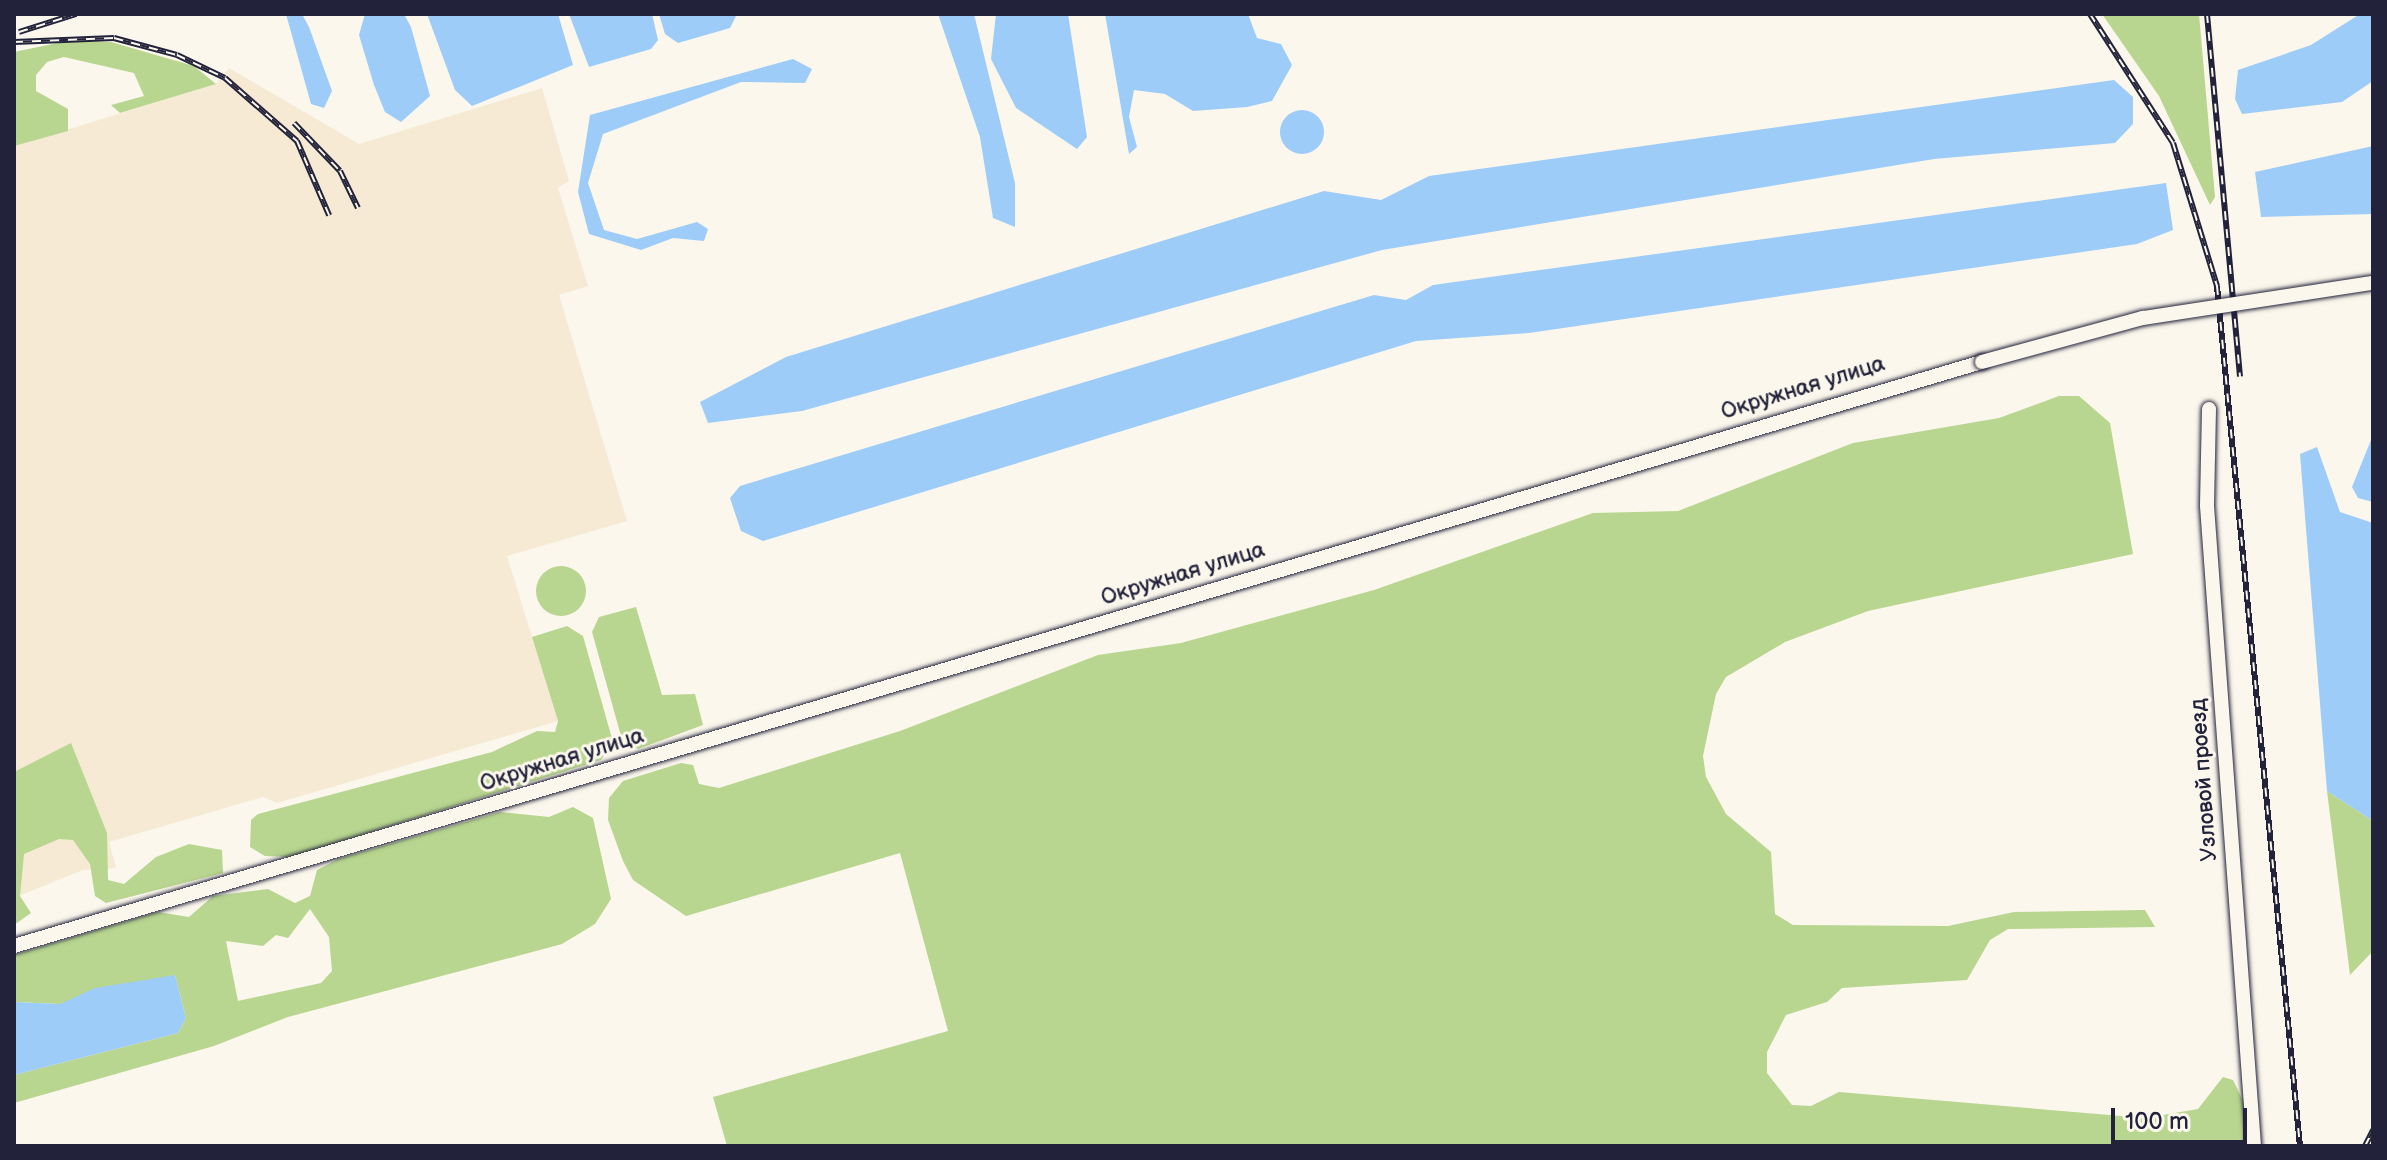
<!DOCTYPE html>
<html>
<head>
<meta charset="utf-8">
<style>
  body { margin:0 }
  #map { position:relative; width:2387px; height:1160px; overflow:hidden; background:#fbf7ec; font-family:"Balsamiq Sans",sans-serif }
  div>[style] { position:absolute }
  .built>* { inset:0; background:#f6ead5 }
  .green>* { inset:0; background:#b8d68f }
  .round { border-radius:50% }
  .water>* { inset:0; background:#9dccf8 }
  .roads { filter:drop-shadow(0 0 2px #22223b) drop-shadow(0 0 2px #22223b) }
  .secondary>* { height:14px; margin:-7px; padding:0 7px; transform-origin:7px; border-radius:7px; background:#fbf7ec }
  .rail>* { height:6px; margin-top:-3px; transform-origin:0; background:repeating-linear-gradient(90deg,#fbf7ec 0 9px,#22223b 0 18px); box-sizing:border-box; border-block:2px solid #22223b }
  .bridges { filter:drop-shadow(0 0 2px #22223b) drop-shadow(0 0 2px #22223b) }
  .secondary-bridge>* { height:14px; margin:-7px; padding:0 7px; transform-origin:7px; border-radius:7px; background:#fbf7ec }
  span { translate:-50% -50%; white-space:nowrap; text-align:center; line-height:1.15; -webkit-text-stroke:6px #fbf7ec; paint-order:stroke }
  .street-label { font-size:22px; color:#22223b }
  .frame { position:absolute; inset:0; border:16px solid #22223b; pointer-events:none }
  .scale { position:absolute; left:2111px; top:1108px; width:136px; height:36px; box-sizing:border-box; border:4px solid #22223b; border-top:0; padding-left:10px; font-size:24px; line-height:28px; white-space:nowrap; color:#22223b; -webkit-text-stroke:6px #fbf7ec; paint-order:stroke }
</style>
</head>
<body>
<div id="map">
  <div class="built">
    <div style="clip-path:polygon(229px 68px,359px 144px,542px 88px,569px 181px,558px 188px,588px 286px,559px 295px,627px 521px,507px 556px,558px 721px,277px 803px,263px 797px,109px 842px,116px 868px,83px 870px,14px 898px,14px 146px,216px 84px)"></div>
  </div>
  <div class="green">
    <div style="clip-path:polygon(2102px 14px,2199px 14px,2215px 197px,2210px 205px,2159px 96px)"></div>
    <div style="clip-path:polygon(67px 41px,111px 42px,194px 66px,216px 84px,120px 113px,111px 105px,144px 96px,134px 73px,64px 57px,47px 62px,36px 75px,36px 91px,68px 109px,68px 131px,14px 146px,14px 52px)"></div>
    <div style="clip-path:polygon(2059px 396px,2079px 396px,2110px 423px,2133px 554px,1868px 611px,1785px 642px,1726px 677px,1716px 694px,1703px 756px,1706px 777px,1726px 814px,1771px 852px,1775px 914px,1793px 925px,1948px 926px,2014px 912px,2145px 910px,2155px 927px,2008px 929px,1990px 940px,1967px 980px,1842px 988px,1827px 1002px,1786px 1015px,1767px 1052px,1767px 1073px,1792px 1105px,1811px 1106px,1839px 1092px,2145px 1118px,2198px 1109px,2223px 1077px,2233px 1080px,2246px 1107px,2249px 1146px,727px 1146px,713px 1097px,948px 1031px,900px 853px,686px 916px,633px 880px,623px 861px,608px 820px,609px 798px,623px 781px,681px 763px,693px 765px,699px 784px,719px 788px,900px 731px,1098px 655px,1181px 643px,1374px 590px,1593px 513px,1678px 511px,1853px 443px,1999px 418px)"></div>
    <div class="round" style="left:536px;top:566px;width:50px;height:50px"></div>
    <div style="clip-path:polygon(636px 607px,662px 695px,695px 694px,703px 725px,638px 749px,621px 736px,592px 632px,599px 617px)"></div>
    <div style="clip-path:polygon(567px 626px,583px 636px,613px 742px,601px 760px,291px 857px,265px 856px,250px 847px,251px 820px,258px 814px,492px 752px,537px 731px,555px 732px,558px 721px,532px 637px)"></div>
    <div style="clip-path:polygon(71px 743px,107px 833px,108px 880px,124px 884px,156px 857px,189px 844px,222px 850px,223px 873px,106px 903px,95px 896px,90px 864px,73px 840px,59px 839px,24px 854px,20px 896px,31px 913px,14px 925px,14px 772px)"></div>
    <div style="clip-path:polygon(2327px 791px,2373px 821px,2373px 951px,2350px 975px)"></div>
    <div style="clip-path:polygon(evenodd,573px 807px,593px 818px,611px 899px,595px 924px,562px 944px,288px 1017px,214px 1046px,14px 1103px,14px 1075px,178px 1033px,186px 1018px,175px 975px,60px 1004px,14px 1002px,14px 955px,158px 912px,189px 917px,213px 896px,268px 889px,295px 903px,310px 896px,317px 870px,338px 859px,500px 812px,549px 817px,573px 807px,310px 909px,329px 937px,332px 971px,321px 983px,238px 1001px,226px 941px,263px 946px,276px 935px,288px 938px,310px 909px)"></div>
  </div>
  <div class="water">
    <div style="clip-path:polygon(286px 14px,302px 14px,309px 27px,332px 91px,324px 108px,311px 104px)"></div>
    <div style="clip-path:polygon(365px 14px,404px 14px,411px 27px,430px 96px,401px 122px,385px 112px,374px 85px,359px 35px)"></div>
    <div style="clip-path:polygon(427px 14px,558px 14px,573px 65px,472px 106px,455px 90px)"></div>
    <div style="clip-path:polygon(569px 14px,652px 14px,658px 40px,651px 49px,589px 67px)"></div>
    <div style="clip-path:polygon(659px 14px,737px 14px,730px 28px,678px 43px,665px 34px)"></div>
    <div style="clip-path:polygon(938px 14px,974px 14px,1015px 183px,1015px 227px,993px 218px,980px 137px)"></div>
    <div style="clip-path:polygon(1068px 14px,1087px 137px,1077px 149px,1016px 108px,991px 59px,996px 14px)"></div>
    <div style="clip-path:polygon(1105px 14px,1248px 14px,1257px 38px,1281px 44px,1292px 65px,1272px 101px,1247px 107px,1193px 111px,1165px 94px,1134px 90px,1129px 117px,1137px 147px,1129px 154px)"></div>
    <div style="clip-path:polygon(2360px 14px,2373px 14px,2373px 81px,2342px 102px,2242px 114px,2235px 99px,2238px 70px,2311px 45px)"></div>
    <div style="clip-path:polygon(793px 59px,812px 69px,805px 83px,741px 82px,603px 134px,588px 183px,604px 230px,637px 239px,697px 222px,708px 229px,704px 241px,673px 238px,641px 250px,589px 234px,578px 192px,590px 115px)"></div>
    <div style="clip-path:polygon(2114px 80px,2133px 97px,2133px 124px,2115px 143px,1934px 159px,1382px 250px,802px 411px,708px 423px,700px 402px,786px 357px,1324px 191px,1381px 200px,1429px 176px)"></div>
    <div class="round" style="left:1280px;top:110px;width:44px;height:44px"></div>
    <div style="clip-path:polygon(2373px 146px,2373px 214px,2261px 217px,2255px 172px)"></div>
    <div style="clip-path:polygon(2166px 183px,2173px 230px,2137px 244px,1529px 333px,1416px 341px,763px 541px,741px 531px,730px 498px,740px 486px,1374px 295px,1406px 300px,1433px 285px)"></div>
    <div style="clip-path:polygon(2373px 435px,2373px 502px,2358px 498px,2352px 487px)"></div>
    <div style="clip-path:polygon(2317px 447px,2340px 512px,2373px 523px,2373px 821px,2327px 791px,2300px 454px)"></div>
    <div style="clip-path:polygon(175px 975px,186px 1018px,178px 1033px,14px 1075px,14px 1002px,60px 1004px,95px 988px)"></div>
  </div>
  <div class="roads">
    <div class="secondary">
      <div style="left:2209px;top:409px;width:97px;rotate:91.2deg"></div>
      <div style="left:2207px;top:506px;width:642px;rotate:85.8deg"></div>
      <div style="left:14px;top:946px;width:2053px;rotate:-16.53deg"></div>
    </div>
  </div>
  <div class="rail">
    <div style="left:2090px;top:14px;width:153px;rotate:57.2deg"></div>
    <div style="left:2173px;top:143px;width:150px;rotate:72.9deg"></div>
    <div style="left:2217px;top:286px;width:864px;rotate:84.49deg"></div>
    <div style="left:2207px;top:14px;width:364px;rotate:84.8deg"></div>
    <div style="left:19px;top:32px;width:60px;rotate:-17.5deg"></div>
    <div style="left:14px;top:42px;width:100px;rotate:-2.3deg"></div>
    <div style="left:114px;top:38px;width:65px;rotate:15.1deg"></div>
    <div style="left:177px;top:55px;width:53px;rotate:25.6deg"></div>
    <div style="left:225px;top:78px;width:96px;rotate:41.2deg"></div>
    <div style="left:297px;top:141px;width:81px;rotate:66.6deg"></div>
    <div style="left:294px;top:123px;width:66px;rotate:46.2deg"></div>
    <div style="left:340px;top:171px;width:41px;rotate:64.1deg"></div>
    <div style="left:2365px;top:1146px;width:18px;rotate:-63deg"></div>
  </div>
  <div class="bridges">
    <div class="secondary-bridge">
      <div style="left:1982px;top:362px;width:167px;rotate:-15.3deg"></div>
      <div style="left:2143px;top:318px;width:233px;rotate:-8.7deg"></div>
    </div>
  </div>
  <div class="street-label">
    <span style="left:1803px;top:388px;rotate:-17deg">Окружная улица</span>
    <span style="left:1183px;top:574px;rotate:-17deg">Окружная улица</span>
    <span style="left:562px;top:760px;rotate:-17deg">Окружная улица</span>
    <span style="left:2204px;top:780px;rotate:-94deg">Узловой проезд</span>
  </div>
  <div class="frame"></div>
  <div class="scale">100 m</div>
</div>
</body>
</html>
